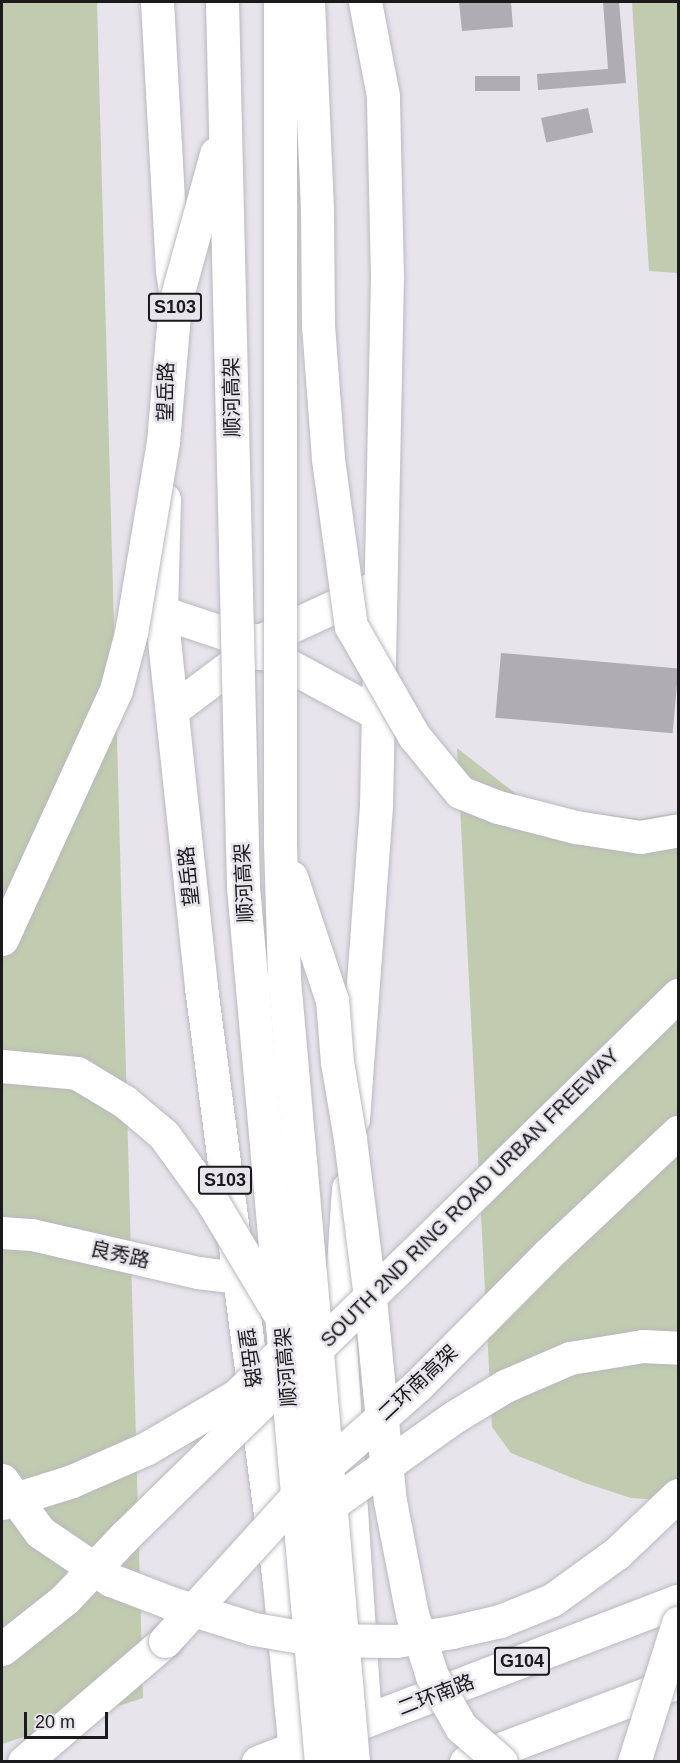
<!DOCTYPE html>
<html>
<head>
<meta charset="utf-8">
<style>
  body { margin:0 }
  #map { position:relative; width:680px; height:1763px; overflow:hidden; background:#e7e4ec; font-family:Helvetica,"Noto Sans SC",sans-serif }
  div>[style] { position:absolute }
  .green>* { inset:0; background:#c0cbaf }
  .building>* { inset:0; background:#afacb4; transform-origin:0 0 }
  .roads { filter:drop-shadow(0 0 2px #bab8bf) drop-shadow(0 0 2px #bab8bf) }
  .tertiary>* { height:32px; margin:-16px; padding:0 16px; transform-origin:16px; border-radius:16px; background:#fff }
  .primary>* { height:33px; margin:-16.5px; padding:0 16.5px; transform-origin:16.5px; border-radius:16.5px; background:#fff }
  .trunk>* { height:33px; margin:-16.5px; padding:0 16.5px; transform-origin:16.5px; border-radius:16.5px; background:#fff }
  .bridges { filter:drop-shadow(0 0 2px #bab8bf) drop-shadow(0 0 2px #bab8bf) }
  .trunk-bridge>* { height:33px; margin:-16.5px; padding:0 16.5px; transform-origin:16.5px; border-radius:16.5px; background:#fff }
  span { translate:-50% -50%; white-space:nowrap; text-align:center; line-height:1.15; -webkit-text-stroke:5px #e7e4ec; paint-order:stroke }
  .shield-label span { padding:2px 4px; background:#e7e4ec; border:2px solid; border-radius:4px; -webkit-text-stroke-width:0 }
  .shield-label { font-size:18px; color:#1a191c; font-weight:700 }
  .street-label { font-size:20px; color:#1a191c }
  .frame { position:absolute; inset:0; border:3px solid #1a191c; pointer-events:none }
  .scale { position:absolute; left:24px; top:1712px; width:84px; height:27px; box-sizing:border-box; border:3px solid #1a191c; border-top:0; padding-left:8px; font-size:18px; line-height:21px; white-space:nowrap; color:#1a191c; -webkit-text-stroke:4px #e7e4ec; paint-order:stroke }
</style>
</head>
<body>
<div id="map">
  <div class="green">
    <div style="clip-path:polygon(2px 2px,97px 2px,143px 1698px,2px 1744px)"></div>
    <div style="clip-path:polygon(632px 2px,678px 2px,678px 273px,649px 271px)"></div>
    <div style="clip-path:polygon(457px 748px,529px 804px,639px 819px,678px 813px,678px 1501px,631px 1498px,585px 1483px,511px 1453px,492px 1427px)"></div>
  </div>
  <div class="building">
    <div style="clip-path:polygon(459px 2px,511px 2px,513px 27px,462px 31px)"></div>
    <div style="clip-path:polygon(603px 2px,619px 2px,626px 83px,538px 90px,537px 74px,608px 69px)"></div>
    <div style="left:520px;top:76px;width:15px;height:45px;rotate:90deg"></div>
    <div style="left:588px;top:108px;width:25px;height:48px;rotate:78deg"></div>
    <div style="left:501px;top:653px;width:178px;height:65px;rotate:5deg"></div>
  </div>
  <div class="roads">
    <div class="tertiary">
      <div style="left:2px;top:1233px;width:30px;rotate:4deg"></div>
      <div style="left:32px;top:1235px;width:170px;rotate:12.9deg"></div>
      <div style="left:198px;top:1273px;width:40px;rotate:7.1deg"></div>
    </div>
    <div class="primary">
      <div style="left:157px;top:2px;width:268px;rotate:86.8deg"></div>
      <div style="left:172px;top:270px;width:29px;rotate:82deg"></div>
      <div style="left:164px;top:499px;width:113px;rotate:91.5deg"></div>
      <div style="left:161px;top:612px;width:377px;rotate:83.9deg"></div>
      <div style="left:201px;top:987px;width:601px;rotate:82.54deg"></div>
      <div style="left:279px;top:1583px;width:180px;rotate:84.6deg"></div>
      <div style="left:161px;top:612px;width:89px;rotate:18.4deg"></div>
      <div style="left:245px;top:640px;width:17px"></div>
      <div style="left:262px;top:640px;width:121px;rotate:-24.9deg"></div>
      <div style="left:172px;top:710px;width:95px;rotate:-36.9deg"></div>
      <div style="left:248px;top:653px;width:18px"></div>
      <div style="left:266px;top:653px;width:128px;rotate:28.6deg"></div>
      <div style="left:353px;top:1119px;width:314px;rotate:-85.8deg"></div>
      <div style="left:376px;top:806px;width:529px;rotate:-88.81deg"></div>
      <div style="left:387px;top:277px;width:181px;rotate:-91.3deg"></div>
      <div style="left:383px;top:96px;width:96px;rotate:-100.8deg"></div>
      <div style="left:348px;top:1188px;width:141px;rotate:93.7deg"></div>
      <div style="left:339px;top:1329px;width:389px;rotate:86.2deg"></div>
    </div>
    <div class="trunk">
      <div style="left:24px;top:1762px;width:186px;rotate:-40.6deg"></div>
      <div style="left:258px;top:1762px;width:450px;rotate:-21deg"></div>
      <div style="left:466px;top:1762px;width:227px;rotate:-20.7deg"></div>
    </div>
  </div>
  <div class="bridges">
    <div class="trunk-bridge">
      <div style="left:222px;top:2px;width:885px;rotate:88.64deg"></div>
      <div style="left:243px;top:887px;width:878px;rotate:84.91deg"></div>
      <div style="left:280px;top:2px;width:841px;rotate:90deg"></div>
      <div style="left:280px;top:843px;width:136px;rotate:88.3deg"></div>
      <div style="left:284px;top:979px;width:786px;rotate:84.96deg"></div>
      <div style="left:308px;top:2px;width:208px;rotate:87.5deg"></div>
      <div style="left:317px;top:210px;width:115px;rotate:89.5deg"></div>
      <div style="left:318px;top:325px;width:134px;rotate:85.7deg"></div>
      <div style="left:328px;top:459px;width:169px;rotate:82.2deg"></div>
      <div style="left:351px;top:626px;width:127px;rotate:60.2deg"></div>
      <div style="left:414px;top:736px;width:72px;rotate:50.6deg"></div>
      <div style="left:460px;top:792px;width:41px;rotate:21.5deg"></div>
      <div style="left:498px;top:807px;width:81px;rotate:14.4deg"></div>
      <div style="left:576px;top:827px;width:65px;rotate:8.9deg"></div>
      <div style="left:640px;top:837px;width:39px;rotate:-10deg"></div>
      <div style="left:291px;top:877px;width:130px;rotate:71.6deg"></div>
      <div style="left:332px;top:1000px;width:62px;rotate:85.4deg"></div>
      <div style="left:337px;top:1062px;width:78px;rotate:80.4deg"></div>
      <div style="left:350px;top:1139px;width:160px;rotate:82.8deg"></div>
      <div style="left:370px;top:1298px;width:204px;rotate:84.4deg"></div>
      <div style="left:390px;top:1501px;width:115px;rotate:79deg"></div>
      <div style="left:412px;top:1614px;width:65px;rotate:72.1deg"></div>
      <div style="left:432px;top:1676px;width:59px;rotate:60.4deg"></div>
      <div style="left:461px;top:1727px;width:53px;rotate:41.2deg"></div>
      <div style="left:2px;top:939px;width:274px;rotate:-65.4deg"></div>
      <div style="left:116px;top:690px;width:59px;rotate:-75.3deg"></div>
      <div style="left:131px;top:633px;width:194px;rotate:-80.5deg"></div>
      <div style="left:163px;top:442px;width:140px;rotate:-85.1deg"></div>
      <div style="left:175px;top:303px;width:155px;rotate:-74.6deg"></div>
      <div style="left:2px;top:1066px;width:75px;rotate:5.3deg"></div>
      <div style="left:77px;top:1073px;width:56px;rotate:31.1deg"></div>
      <div style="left:125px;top:1102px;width:51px;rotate:40.2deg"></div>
      <div style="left:164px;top:1135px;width:84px;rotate:54.2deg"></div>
      <div style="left:213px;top:1203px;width:125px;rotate:59.1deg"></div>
      <div style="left:2px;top:1480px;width:64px;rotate:53.8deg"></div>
      <div style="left:40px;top:1532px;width:86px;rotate:34.1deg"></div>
      <div style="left:111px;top:1580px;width:64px;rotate:21deg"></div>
      <div style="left:171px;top:1603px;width:87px;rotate:17.4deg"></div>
      <div style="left:254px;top:1629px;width:65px;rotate:9.8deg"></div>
      <div style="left:318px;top:1640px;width:78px;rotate:0.7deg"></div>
      <div style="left:396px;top:1641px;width:57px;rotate:-9.1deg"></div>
      <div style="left:452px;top:1632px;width:49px;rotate:-12.9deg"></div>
      <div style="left:500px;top:1621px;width:56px;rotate:-22deg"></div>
      <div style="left:552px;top:1600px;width:80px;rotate:-35.9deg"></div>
      <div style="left:617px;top:1553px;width:84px;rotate:-43.6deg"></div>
      <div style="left:2px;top:1503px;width:73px;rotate:-17.4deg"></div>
      <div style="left:72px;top:1481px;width:82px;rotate:-23.7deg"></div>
      <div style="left:147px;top:1448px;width:103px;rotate:-30.3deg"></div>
      <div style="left:236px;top:1396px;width:59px;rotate:-43.6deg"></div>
      <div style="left:316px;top:1515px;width:169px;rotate:-35.4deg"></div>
      <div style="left:454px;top:1417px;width:60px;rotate:-31.3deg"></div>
      <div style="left:505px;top:1386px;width:71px;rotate:-23.3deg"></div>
      <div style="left:570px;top:1358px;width:74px;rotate:-9.3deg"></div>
      <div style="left:643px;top:1346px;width:35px;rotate:3deg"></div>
      <div style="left:165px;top:1641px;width:222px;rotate:-47.7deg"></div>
      <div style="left:314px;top:1477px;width:137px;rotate:-41.5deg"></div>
      <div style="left:417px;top:1386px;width:185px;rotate:-45.2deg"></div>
      <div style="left:547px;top:1255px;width:180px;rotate:-43.2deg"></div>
      <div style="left:2px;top:1649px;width:80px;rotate:-38.4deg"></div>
      <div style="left:65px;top:1599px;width:87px;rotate:-46.4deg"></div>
      <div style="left:125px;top:1536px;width:774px;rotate:-44.37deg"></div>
      <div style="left:634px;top:1762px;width:146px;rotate:-72.4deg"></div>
    </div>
  </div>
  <div class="shield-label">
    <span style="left:175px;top:307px">S103</span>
    <span style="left:225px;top:1180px">S103</span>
    <span style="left:522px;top:1661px">G104</span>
  </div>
  <div class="street-label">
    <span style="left:166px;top:392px;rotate:-89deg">望岳路</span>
    <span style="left:232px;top:397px;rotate:-91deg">顺河高架</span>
    <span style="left:189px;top:876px;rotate:-96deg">望岳路</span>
    <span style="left:244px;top:883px;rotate:-93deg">顺河高架</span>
    <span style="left:470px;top:1198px;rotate:-45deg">SOUTH 2ND RING ROAD URBAN FREEWAY</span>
    <span style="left:120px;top:1255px;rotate:13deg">良秀路</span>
    <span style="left:249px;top:1358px;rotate:82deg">望岳路</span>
    <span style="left:286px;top:1367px;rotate:-95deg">顺河高架</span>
    <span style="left:418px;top:1383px;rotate:-43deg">二环南高架</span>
    <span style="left:436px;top:1695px;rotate:-21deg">二环南路</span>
  </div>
  <div class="frame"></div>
  <div class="scale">20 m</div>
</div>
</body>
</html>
